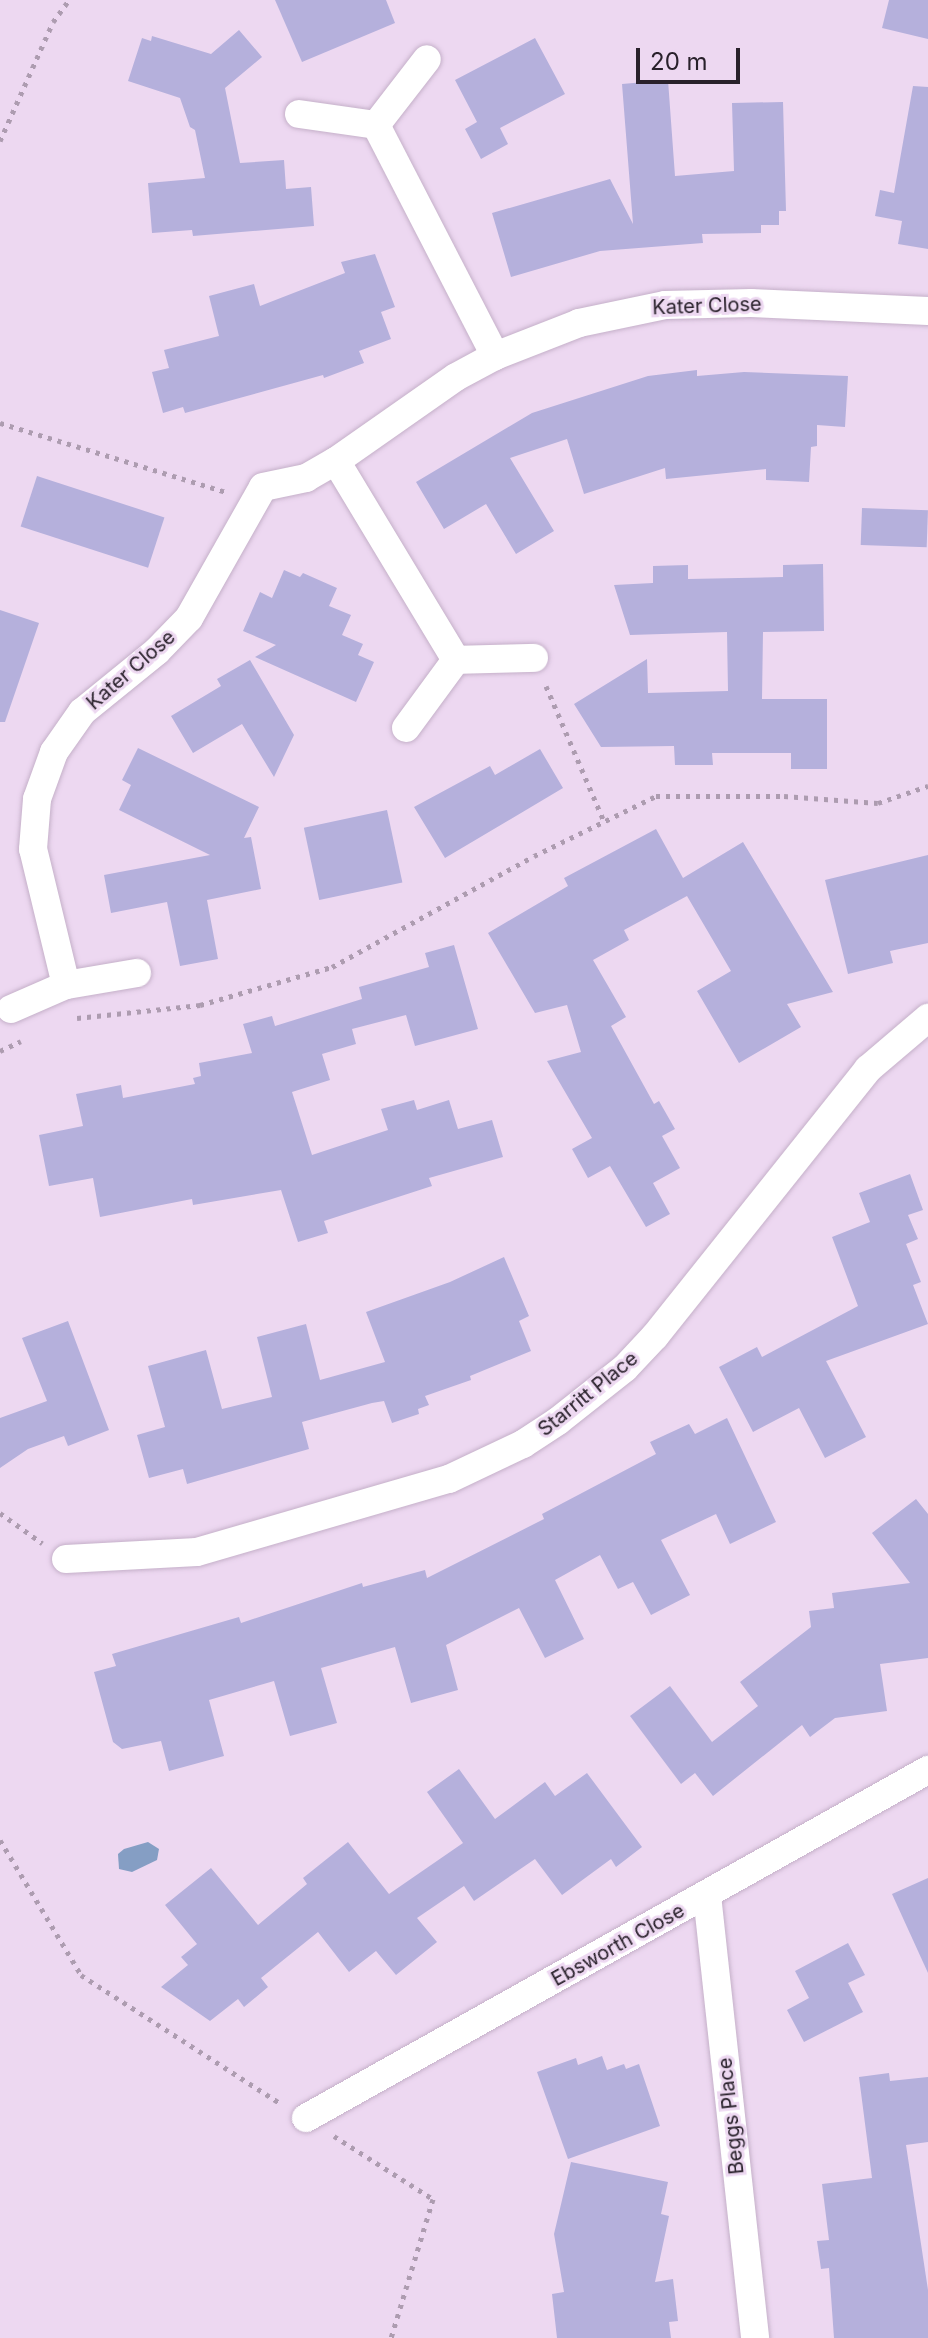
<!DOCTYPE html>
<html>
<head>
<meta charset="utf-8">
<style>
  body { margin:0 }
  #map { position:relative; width:928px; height:2338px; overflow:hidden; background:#edd8f1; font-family:Inter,sans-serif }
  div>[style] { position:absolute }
  .water>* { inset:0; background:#859ec4 }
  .building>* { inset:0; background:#b5b0dc; transform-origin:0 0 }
  .path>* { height:5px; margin-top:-2.5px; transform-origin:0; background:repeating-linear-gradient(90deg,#ad9cb0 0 4px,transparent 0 10px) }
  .roads { filter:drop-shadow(0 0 2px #c5b0c9) drop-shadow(0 0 2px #c5b0c9) }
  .minor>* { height:28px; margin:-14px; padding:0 14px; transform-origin:14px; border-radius:14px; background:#fff }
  span { translate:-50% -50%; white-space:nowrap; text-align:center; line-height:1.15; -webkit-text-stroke:6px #edd8f1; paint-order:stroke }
  .street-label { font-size:20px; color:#29212b }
  .scale { position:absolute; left:636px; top:48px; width:104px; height:36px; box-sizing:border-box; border:4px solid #29212b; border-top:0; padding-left:10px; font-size:24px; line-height:28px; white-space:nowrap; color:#29212b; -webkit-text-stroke:6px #edd8f1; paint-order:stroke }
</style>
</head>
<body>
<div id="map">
  <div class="water">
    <div style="clip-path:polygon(148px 1842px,159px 1849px,157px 1860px,132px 1872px,119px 1869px,118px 1854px,124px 1849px)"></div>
  </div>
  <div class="building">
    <div style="clip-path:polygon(275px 0,386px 0,395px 23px,302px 62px)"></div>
    <div style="clip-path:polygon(889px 0,928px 0,928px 39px,882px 28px)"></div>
    <div style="clip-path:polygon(239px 30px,262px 57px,225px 88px,240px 163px,284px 160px,286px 189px,311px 187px,314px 226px,193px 236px,192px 230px,152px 233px,148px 183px,205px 178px,195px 130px,190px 127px,180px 98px,128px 81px,142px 38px,151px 41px,152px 36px,211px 54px)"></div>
    <div style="clip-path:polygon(535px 38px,565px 94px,500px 128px,508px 144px,481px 159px,465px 129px,477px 122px,455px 80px)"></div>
    <div style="clip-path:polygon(668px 80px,675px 176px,734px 171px,732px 103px,783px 102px,786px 211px,779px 211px,779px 225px,761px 225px,761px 233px,702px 234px,703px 243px,600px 251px,511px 277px,492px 213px,610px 179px,633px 224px,622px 84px)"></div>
    <div style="clip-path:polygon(913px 86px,928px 87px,928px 249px,898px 244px,902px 221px,875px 216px,880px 190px,894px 193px)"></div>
    <div style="clip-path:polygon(375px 254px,395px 307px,381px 312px,391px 339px,359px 351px,364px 363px,324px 378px,323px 375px,185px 413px,183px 407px,163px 413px,152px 372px,169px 368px,164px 350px,219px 336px,209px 296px,254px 284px,260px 306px,345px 273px,341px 262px)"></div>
    <div style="clip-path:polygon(697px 370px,697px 376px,744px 372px,848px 376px,845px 427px,817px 425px,817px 446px,811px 447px,809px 482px,766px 480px,766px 469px,666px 479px,665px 468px,584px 494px,567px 439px,510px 458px,554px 531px,516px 554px,486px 504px,444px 529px,416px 482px,532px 413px,648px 376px)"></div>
    <div style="left:37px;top:476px;width:134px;height:53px;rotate:18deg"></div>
    <div style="left:862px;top:508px;width:66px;height:37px;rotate:2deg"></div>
    <div style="clip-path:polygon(823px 564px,824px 631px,763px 632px,762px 699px,827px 699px,827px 769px,791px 769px,791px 753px,712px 753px,713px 765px,675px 765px,674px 746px,601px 747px,574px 704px,647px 659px,648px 693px,728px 691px,727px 632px,630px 635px,614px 585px,653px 583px,653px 566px,688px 565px,688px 579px,783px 577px,783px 565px)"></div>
    <div style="clip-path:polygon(284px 570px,300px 577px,303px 573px,337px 588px,329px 606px,351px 615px,342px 635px,363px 644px,358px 655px,374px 662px,356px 702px,255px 657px,276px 645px,243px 631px,260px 592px,272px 598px)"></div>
    <div style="clip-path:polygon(0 610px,39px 623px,5px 722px,0 722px)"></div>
    <div style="clip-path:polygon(250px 660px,294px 735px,274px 777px,242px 724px,193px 753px,171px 716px,221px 686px,217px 679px)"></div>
    <div style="clip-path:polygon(138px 748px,259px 807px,244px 838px,251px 837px,261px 889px,207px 900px,218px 959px,180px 966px,167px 902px,111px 913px,104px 875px,210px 855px,119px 810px,131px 785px,122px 780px)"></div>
    <div style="clip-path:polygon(540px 749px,563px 788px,445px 858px,414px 807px,490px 766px,495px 775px)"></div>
    <div style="left:387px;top:810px;width:74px;height:85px;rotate:78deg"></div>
    <div style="clip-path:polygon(656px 829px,683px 878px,743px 842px,833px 992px,787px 1004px,801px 1027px,739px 1063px,697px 991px,731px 971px,687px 896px,624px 930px,629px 940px,593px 960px,626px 1017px,611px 1026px,654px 1104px,659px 1101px,675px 1129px,662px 1136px,680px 1168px,653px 1183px,670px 1214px,646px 1227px,610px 1166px,588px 1178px,572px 1149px,592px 1138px,547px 1061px,581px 1052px,567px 1005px,535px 1013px,488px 933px,568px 886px,564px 878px)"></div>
    <div style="clip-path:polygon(928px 855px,928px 943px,890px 951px,893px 963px,848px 974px,825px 880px)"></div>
    <div style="clip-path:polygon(454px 945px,478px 1029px,415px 1046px,406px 1015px,352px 1029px,356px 1044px,322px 1054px,330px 1080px,292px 1092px,312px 1155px,388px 1130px,381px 1109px,414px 1100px,417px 1110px,449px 1100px,458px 1129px,492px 1120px,503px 1157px,429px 1178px,432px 1186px,324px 1221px,328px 1233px,298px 1242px,281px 1190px,193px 1205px,192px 1199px,100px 1217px,93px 1178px,49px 1186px,39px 1135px,83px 1126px,76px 1094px,121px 1085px,123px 1098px,195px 1084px,193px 1078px,201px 1076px,199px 1063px,252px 1053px,243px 1024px,272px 1016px,275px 1026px,362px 999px,359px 987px,429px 967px,425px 953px)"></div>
    <div style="clip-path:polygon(910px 1174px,923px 1210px,908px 1215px,918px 1239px,906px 1244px,921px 1282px,913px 1285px,928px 1324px,826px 1361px,866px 1437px,825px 1458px,799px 1408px,753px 1432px,719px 1367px,757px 1347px,762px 1357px,858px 1306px,832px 1237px,870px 1222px,859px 1193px)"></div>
    <div style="clip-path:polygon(504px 1257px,529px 1316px,519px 1321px,531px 1351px,470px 1376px,471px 1380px,425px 1396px,429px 1405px,418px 1409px,419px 1414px,392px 1423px,384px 1401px,372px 1403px,302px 1422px,309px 1449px,187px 1484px,183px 1469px,149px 1478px,137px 1435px,165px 1427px,148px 1366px,206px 1350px,222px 1409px,272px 1397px,257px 1337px,306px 1324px,320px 1380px,385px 1362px,366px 1312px,450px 1282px)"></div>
    <div style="clip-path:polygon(68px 1321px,109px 1430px,68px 1446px,64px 1436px,28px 1449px,0 1468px,0 1418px,47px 1401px,22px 1338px)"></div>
    <div style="clip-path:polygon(727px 1418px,776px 1522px,730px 1544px,716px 1514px,661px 1540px,690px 1595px,651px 1615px,633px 1582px,618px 1589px,600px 1555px,555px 1580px,584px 1639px,545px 1658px,519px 1608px,446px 1645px,458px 1690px,411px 1703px,395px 1647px,321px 1668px,337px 1723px,290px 1736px,274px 1681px,209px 1700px,224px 1756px,169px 1771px,161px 1741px,122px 1749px,113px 1742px,94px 1672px,116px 1666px,112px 1654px,239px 1617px,241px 1623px,362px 1583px,363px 1587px,425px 1570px,427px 1578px,544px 1519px,542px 1514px,656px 1454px,650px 1442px,689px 1424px,695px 1434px)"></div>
    <div style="clip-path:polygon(916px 1499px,928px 1514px,928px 1658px,880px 1664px,887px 1711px,835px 1718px,810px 1737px,802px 1725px,713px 1796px,695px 1773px,681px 1784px,630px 1716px,670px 1686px,712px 1742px,758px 1706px,740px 1682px,811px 1627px,809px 1611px,834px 1608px,832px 1593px,910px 1583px,872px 1533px)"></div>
    <div style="clip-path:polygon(459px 1769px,495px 1819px,545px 1782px,555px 1796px,587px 1773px,642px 1847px,616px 1867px,611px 1859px,562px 1895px,535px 1859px,474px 1901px,464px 1886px,417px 1918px,437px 1942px,396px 1975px,376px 1951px,349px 1972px,318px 1932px,261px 1978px,268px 1987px,244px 2007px,238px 1999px,210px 2021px,161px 1987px,188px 1965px,181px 1957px,197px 1944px,165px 1905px,211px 1868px,258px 1925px,307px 1884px,303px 1878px,348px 1842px,389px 1894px,463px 1843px,427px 1792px)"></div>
    <div style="clip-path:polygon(928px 1878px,928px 1973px,892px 1894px)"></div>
    <div style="clip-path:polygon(848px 1943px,865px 1975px,848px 1983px,863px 2012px,804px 2042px,787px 2010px,809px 1998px,795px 1971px)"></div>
    <div style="clip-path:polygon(602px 2056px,607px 2070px,624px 2064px,626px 2069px,639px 2064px,660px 2126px,568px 2159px,537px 2072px,576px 2058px,578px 2065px)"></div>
    <div style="clip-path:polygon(889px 2073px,890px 2081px,928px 2077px,928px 2142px,906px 2145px,928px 2290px,928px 2338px,834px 2338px,829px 2268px,821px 2269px,817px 2241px,829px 2240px,822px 2184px,872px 2178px,859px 2077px)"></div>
    <div style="clip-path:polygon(571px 2162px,668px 2182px,661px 2214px,669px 2216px,655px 2282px,673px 2279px,678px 2321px,669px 2322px,671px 2338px,557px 2338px,552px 2294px,564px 2292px,554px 2234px)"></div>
  </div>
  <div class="path">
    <div style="left:0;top:141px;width:130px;rotate:-66deg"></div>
    <div style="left:53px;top:22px;width:27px;rotate:-54deg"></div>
    <div style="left:0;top:423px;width:235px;rotate:17deg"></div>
    <div style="left:546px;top:686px;width:147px;rotate:66.8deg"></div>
    <div style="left:77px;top:1018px;width:124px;rotate:-6deg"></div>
    <div style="left:200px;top:1005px;width:137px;rotate:-16.1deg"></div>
    <div style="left:332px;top:967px;width:230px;rotate:-28.8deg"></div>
    <div style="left:534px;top:856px;width:136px;rotate:-26.2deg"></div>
    <div style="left:656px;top:796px;width:128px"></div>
    <div style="left:784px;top:796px;width:94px;rotate:4.3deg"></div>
    <div style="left:878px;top:803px;width:53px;rotate:-18.8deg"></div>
    <div style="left:0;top:1051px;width:23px;rotate:-25deg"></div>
    <div style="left:0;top:1513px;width:52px;rotate:35.5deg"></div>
    <div style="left:0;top:1840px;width:157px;rotate:59deg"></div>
    <div style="left:81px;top:1975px;width:238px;rotate:32.8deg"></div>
    <div style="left:334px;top:2136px;width:117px;rotate:32.5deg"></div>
    <div style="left:433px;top:2199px;width:145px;rotate:106.8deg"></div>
  </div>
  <div class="roads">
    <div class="minor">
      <div style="left:299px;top:114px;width:78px;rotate:8.1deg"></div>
      <div style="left:376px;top:125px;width:83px;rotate:-52.3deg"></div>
      <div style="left:376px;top:125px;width:260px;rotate:62.7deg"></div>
      <div style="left:336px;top:461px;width:232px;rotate:58.9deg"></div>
      <div style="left:406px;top:728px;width:84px;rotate:-53.7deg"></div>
      <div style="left:456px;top:660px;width:78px;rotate:-1.5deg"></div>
      <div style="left:66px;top:985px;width:140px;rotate:-103.6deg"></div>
      <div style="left:33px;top:849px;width:50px;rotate:-85.4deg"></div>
      <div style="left:37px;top:799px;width:50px;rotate:-70.1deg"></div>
      <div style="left:54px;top:752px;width:49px;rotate:-55deg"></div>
      <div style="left:82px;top:712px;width:97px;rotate:-39.1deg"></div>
      <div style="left:157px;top:651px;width:46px;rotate:-45.9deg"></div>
      <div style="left:189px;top:618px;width:150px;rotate:-60.5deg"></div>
      <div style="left:263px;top:487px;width:44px;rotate:-11.8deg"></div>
      <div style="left:306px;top:478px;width:34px;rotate:-30deg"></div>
      <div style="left:336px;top:461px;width:146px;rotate:-35deg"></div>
      <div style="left:456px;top:377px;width:44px;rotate:-28.3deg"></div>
      <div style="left:495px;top:356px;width:90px;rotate:-21.4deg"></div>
      <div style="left:579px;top:323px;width:88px;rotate:-11.8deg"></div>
      <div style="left:665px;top:305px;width:86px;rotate:-1.3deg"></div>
      <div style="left:751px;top:303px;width:177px;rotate:2.6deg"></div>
      <div style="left:11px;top:1009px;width:60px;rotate:-23.6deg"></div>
      <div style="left:66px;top:985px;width:72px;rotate:-9.6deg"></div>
      <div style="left:66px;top:1559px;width:131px;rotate:-3.1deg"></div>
      <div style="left:197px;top:1552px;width:262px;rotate:-16.2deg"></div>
      <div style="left:449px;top:1479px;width:82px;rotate:-25.3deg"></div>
      <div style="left:523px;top:1444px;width:42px;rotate:-33.3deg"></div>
      <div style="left:558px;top:1421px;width:85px;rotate:-38.3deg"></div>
      <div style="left:625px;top:1368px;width:44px;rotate:-46.8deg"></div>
      <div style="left:655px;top:1336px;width:342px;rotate:-51.4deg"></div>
      <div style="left:868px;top:1069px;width:79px;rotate:-40.4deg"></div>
      <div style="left:707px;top:1895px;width:446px;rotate:83.8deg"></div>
      <div style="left:306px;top:2118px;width:713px;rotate:-29.23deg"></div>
    </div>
  </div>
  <div class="street-label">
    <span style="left:707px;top:306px;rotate:-2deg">Kater Close</span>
    <span style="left:131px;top:670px;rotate:-41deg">Kater Close</span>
    <span style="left:588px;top:1394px;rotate:-39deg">Starritt Place</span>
    <span style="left:618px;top:1945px;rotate:-29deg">Ebsworth Close</span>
    <span style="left:731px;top:2116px;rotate:-96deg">Beggs Place</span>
  </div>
  <div class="scale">20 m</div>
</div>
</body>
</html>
